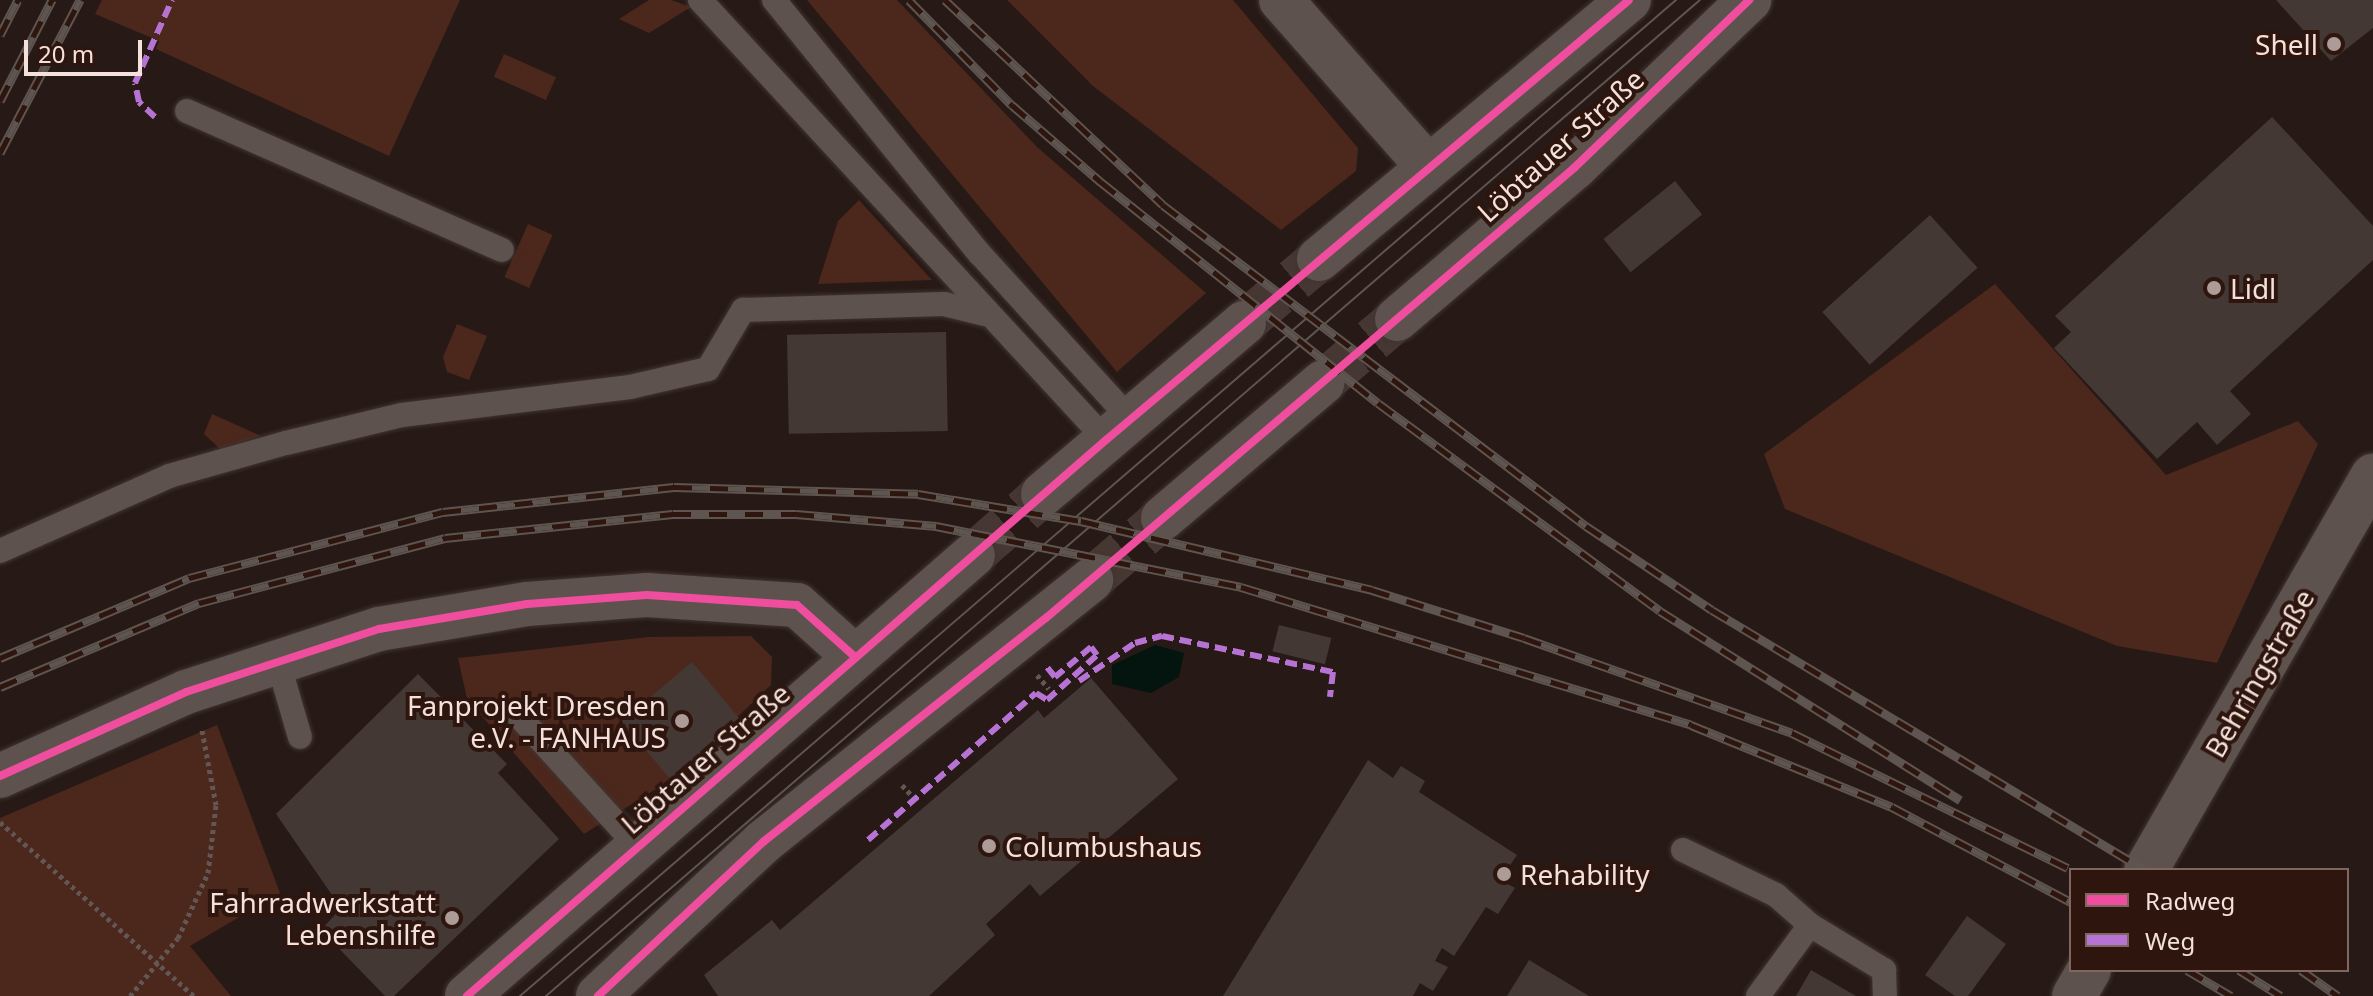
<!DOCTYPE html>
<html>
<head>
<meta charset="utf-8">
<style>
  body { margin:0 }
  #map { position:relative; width:2373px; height:996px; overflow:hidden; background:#271915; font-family:"Noto Sans",sans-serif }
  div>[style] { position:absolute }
  .green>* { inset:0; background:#4c271c; transform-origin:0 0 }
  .water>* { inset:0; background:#04140e }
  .building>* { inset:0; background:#443835; transform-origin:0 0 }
  .secondary-tunnel>* { height:44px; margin-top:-22px; transform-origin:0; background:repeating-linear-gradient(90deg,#463733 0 44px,transparent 0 66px) }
  .path>* { height:5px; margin-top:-2.5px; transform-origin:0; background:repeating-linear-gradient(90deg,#625754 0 4px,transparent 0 8px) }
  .roads { filter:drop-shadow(0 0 2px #403532) drop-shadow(0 0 2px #403532) }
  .lane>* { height:24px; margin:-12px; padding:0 12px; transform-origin:12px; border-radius:12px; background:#5e524e }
  .street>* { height:44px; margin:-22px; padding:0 22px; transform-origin:22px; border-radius:22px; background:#5e524e }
  .secondary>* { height:44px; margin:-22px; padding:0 22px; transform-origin:22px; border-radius:22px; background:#5e524e }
  .tram>* { height:2px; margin:-1px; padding:0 1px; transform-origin:1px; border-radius:1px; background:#5e5450 }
  .rail>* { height:9px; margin-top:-4.5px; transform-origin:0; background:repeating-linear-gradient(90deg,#2e150e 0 18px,#5e5450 0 36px); box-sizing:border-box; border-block:2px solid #5e5450 }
  .quiet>* { height:6px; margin-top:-3px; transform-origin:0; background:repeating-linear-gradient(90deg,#b673d3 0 12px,transparent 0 18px) }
  .cycleway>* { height:8px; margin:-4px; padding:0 4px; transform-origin:4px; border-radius:4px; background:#ef4d9e }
  .dots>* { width:22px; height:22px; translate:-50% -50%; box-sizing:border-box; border:4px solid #2e150e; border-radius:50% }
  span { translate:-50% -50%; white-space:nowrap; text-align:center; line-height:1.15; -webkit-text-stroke:8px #2e150e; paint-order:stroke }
  .poi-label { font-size:28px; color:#f4e1dc }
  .right { translate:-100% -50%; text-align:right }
  .left { translate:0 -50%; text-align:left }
  .street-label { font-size:28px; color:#f4e1dc }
  .legend { position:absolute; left:2069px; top:868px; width:280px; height:104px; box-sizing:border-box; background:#2e150e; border:2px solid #7d6760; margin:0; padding:10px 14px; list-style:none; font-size:24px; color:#f4e1dc }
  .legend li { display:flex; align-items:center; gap:16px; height:40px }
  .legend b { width:40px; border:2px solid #7d6760 }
  .scale { position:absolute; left:24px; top:40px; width:118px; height:36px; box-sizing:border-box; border:4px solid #f4e1dc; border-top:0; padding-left:10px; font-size:24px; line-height:28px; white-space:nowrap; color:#f4e1dc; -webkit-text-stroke:6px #2e150e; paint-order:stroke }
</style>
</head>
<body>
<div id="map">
  <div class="green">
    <div style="clip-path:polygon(102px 0,460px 0,389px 156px,156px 49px,159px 41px,95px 14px)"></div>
    <div style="clip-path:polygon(649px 0,671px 0,691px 7px,649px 33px,619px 19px)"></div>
    <div style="clip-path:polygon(807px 0,897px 0,1037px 147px,1206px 293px,1117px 372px)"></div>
    <div style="clip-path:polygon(1007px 0,1233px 0,1358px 148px,1356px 171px,1281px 230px,1093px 86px)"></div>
    <div style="left:504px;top:54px;width:57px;height:25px;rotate:24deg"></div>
    <div style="clip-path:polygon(859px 200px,932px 280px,818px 284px,838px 221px)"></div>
    <div style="left:528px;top:224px;width:27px;height:58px;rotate:24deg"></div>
    <div style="clip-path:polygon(1995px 284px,2166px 475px,2298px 421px,2318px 444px,2217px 663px,2117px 646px,1785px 509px,1764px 454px)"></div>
    <div style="clip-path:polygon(457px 324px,487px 336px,469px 380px,447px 372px,443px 357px)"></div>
    <div style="clip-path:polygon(212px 414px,261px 436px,220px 449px,204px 434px)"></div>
    <div style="clip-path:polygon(751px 636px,772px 657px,771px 685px,672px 779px,584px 834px,467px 699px,458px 658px,649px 637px)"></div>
    <div style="clip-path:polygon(217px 725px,280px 893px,190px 946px,231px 996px,0 996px,0 818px)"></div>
  </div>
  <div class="water">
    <div style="clip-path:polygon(1155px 645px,1184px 653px,1179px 677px,1151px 693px,1112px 684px,1112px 665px)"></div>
  </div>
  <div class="building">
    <div style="clip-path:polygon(2276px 0,2373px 0,2373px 28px,2331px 61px)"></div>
    <div style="clip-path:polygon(2272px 117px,2373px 226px,2373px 260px,2230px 391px,2251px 414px,2217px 445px,2197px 422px,2157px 459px,2054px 348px,2071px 332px,2055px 316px)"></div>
    <div style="left:1675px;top:181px;width:43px;height:92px;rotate:51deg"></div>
    <div style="left:1930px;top:215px;width:71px;height:145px;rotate:48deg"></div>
    <div style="left:946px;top:332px;width:99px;height:159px;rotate:89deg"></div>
    <div style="left:1279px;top:625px;width:54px;height:27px;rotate:14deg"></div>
    <div style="left:692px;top:662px;width:76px;height:92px;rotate:50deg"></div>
    <div style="clip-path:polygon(418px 674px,507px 764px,498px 773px,559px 839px,394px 996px,385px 996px,321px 930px,341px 908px,276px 814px)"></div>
    <div style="clip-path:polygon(1091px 678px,1178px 779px,1040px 896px,1030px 884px,986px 924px,995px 935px,929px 996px,718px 996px,704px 975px,772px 920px,780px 930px,1038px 710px,1044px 718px)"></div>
    <div style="clip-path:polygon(1368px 760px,1393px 778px,1401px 766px,1425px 781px,1419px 792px,1517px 855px,1500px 880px,1515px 888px,1498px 914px,1486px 907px,1454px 956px,1442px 948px,1435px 961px,1448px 967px,1433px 991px,1420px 983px,1413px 996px,1223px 996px)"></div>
    <div style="clip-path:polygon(1967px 916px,2006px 944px,1968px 996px,1955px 996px,1925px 975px)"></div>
    <div style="clip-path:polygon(1529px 960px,1589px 996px,1507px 996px)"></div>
    <div style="clip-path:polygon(1811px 970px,1856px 996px,1796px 996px)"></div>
  </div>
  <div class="secondary-tunnel">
    <div style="left:1244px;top:323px;width:99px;rotate:-40.5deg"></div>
    <div style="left:1322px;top:383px;width:99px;rotate:-40.5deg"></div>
    <div style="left:973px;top:555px;width:93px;rotate:-41.1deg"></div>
    <div style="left:1091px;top:580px;width:95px;rotate:-40.7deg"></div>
  </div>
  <div class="path">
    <div style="left:1037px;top:675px;width:18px;rotate:49deg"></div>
    <div style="left:902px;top:785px;width:19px;rotate:47deg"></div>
    <div style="left:0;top:822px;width:261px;rotate:41.9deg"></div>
    <div style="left:130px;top:996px;width:75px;rotate:-50.4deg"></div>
    <div style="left:178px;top:938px;width:72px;rotate:-65.2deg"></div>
    <div style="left:208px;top:873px;width:68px;rotate:-83.3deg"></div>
    <div style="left:216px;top:805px;width:76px;rotate:-100.6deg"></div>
  </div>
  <div class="roads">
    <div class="lane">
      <div style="left:700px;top:0;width:599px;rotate:47.3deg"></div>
      <div style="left:774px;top:0;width:327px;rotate:51deg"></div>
      <div style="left:980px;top:254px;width:223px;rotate:47.7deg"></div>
      <div style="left:187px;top:111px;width:344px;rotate:23.8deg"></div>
      <div style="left:0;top:551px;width:185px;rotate:-23.9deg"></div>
      <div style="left:169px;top:476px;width:122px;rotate:-15.8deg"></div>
      <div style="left:286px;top:443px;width:119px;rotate:-13.6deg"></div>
      <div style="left:402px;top:415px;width:230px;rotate:-7deg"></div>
      <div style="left:630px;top:387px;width:80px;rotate:-13deg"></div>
      <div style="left:708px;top:369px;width:69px;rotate:-59.3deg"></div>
      <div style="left:743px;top:310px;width:201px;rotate:-1.7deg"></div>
      <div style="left:944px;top:304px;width:41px;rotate:14deg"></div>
      <div style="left:278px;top:662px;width:78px;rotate:73.7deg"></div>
      <div style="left:516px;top:713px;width:181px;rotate:47.7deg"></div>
      <div style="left:1683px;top:850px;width:103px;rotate:25.8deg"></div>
      <div style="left:1776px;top:895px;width:45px;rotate:41.4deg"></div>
      <div style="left:1758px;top:996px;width:88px;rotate:-53.8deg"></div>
      <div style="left:1810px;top:925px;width:87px;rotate:31.3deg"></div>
      <div style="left:1884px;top:970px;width:26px;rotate:88deg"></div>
    </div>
    <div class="street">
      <div style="left:1281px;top:0;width:222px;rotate:48.6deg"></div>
      <div style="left:0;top:776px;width:204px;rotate:-24.3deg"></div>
      <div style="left:186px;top:692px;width:203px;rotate:-18.1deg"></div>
      <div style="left:379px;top:629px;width:150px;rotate:-9.6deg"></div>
      <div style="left:527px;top:604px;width:120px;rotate:-4.3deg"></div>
      <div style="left:647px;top:595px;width:150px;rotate:3.8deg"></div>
      <div style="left:797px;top:605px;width:78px;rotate:41.9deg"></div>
      <div style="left:2146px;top:870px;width:455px;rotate:-60.1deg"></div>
      <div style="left:2074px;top:996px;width:30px;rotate:-60deg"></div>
    </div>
    <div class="secondary">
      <div style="left:1319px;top:259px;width:404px;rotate:-39.9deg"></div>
      <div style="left:1397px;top:319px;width:233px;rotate:-40.5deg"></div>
      <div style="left:1574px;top:168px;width:243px;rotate:-43.8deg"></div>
      <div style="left:1043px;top:494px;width:264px;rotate:-40.4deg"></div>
      <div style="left:1163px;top:518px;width:209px;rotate:-40.3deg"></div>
      <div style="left:467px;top:996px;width:671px;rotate:-41.07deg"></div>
      <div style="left:598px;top:996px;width:226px;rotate:-43deg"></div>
      <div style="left:763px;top:842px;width:420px;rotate:-38.6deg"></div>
    </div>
  </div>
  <div class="tram">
    <div style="left:520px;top:996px;width:1526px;rotate:-40.75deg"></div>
    <div style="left:546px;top:996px;width:1524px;rotate:-40.8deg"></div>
  </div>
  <div class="rail">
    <div style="left:909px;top:0;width:147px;rotate:45.6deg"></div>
    <div style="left:1012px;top:105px;width:118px;rotate:40.9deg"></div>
    <div style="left:1101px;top:182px;width:354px;rotate:38.6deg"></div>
    <div style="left:1378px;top:403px;width:350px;rotate:36.4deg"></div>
    <div style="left:1660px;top:611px;width:355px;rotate:32.2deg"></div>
    <div style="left:945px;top:0;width:299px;rotate:43.2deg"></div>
    <div style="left:1163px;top:205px;width:531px;rotate:37.19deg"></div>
    <div style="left:1586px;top:526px;width:151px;rotate:33.7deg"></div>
    <div style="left:1712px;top:610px;width:505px;rotate:30.98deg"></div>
    <div style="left:0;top:35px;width:39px;rotate:-63deg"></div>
    <div style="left:0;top:101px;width:114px;rotate:-62.8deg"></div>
    <div style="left:0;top:153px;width:173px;rotate:-62.4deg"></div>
    <div style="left:0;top:658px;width:205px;rotate:-22.9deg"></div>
    <div style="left:189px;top:578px;width:262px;rotate:-14.6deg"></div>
    <div style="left:443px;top:512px;width:232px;rotate:-6.2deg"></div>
    <div style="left:674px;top:487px;width:244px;rotate:1.6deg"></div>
    <div style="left:918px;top:494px;width:165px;rotate:9.4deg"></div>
    <div style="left:1081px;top:521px;width:299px;rotate:13.3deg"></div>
    <div style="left:1372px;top:590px;width:159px;rotate:17.5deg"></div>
    <div style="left:1524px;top:638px;width:284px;rotate:19.5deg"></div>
    <div style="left:1792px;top:733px;width:307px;rotate:26.1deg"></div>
    <div style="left:0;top:687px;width:216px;rotate:-22.9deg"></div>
    <div style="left:199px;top:603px;width:254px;rotate:-14.8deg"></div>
    <div style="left:445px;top:538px;width:229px;rotate:-6deg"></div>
    <div style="left:673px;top:514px;width:123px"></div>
    <div style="left:796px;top:514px;width:141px;rotate:4.9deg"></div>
    <div style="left:936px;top:526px;width:311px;rotate:11.3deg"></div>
    <div style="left:1241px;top:587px;width:471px;rotate:17deg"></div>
    <div style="left:1691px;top:725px;width:217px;rotate:22.2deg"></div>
    <div style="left:1892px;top:807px;width:203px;rotate:28deg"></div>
    <div style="left:2187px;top:970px;width:51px;rotate:30.6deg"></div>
    <div style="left:2239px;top:970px;width:49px;rotate:31.8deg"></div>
    <div style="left:2301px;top:970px;width:45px;rotate:35.1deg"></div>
  </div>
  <div class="quiet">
    <div style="left:155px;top:117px;width:22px;rotate:-137deg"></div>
    <div style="left:139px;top:102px;width:19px;rotate:-102deg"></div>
    <div style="left:135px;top:83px;width:91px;rotate:-66deg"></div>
    <div style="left:1079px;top:681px;width:68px;rotate:-34.2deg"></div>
    <div style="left:1135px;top:643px;width:28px;rotate:-15deg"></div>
    <div style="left:1162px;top:636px;width:175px;rotate:11.9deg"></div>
    <div style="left:1333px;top:672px;width:25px;rotate:97deg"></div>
    <div style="left:868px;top:840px;width:223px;rotate:-41.2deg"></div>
    <div style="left:1036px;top:693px;width:13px;rotate:32deg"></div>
    <div style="left:1047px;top:700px;width:67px;rotate:-42deg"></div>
    <div style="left:1097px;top:655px;width:10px;rotate:-127deg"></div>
    <div style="left:1091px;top:647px;width:47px;rotate:140.2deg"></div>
    <div style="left:1055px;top:677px;width:14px;rotate:-129deg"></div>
  </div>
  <div class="cycleway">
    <div style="left:0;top:776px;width:204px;rotate:-24.3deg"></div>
    <div style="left:186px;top:692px;width:203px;rotate:-18.1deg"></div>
    <div style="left:379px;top:629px;width:150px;rotate:-9.6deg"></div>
    <div style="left:527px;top:604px;width:120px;rotate:-4.3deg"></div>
    <div style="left:647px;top:595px;width:150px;rotate:3.8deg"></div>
    <div style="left:797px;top:605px;width:78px;rotate:41.9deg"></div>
    <div style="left:467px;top:996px;width:847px;rotate:-41.03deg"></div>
    <div style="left:1106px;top:440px;width:683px;rotate:-40.07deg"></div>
    <div style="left:598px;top:996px;width:226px;rotate:-43deg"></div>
    <div style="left:763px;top:842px;width:361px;rotate:-38.4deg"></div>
    <div style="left:1046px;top:618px;width:694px;rotate:-40.44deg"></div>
    <div style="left:1574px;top:168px;width:243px;rotate:-43.8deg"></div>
  </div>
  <div class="dots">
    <div style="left:2334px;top:44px;background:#ac9b96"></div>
    <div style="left:2214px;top:288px;background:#ac9b96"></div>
    <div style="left:682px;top:721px;background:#ac9b96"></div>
    <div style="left:989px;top:846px;background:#ac9b96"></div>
    <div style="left:1504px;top:874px;background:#ac9b96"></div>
    <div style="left:452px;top:918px;background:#ac9b96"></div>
  </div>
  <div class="poi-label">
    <span class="right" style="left:2318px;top:44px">Shell</span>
    <span class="left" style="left:2230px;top:288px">Lidl</span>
    <span class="right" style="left:666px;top:721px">Fanprojekt Dresden<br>e.V. - FANHAUS</span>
    <span class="left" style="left:1005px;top:846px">Columbushaus</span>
    <span class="left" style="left:1520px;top:874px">Rehability</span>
    <span class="right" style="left:436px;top:918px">Fahrradwerkstatt<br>Lebenshilfe</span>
  </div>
  <div class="street-label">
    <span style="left:1560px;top:145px;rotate:-42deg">Löbtauer Straße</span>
    <span style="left:2259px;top:673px;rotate:-60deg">Behringstraße</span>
    <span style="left:705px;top:758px;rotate:-41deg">Löbtauer Straße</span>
  </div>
  <ul class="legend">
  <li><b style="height:10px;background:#ef4d9e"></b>Radweg</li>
  <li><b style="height:10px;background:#b673d3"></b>Weg</li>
  </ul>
  <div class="scale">20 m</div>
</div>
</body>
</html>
